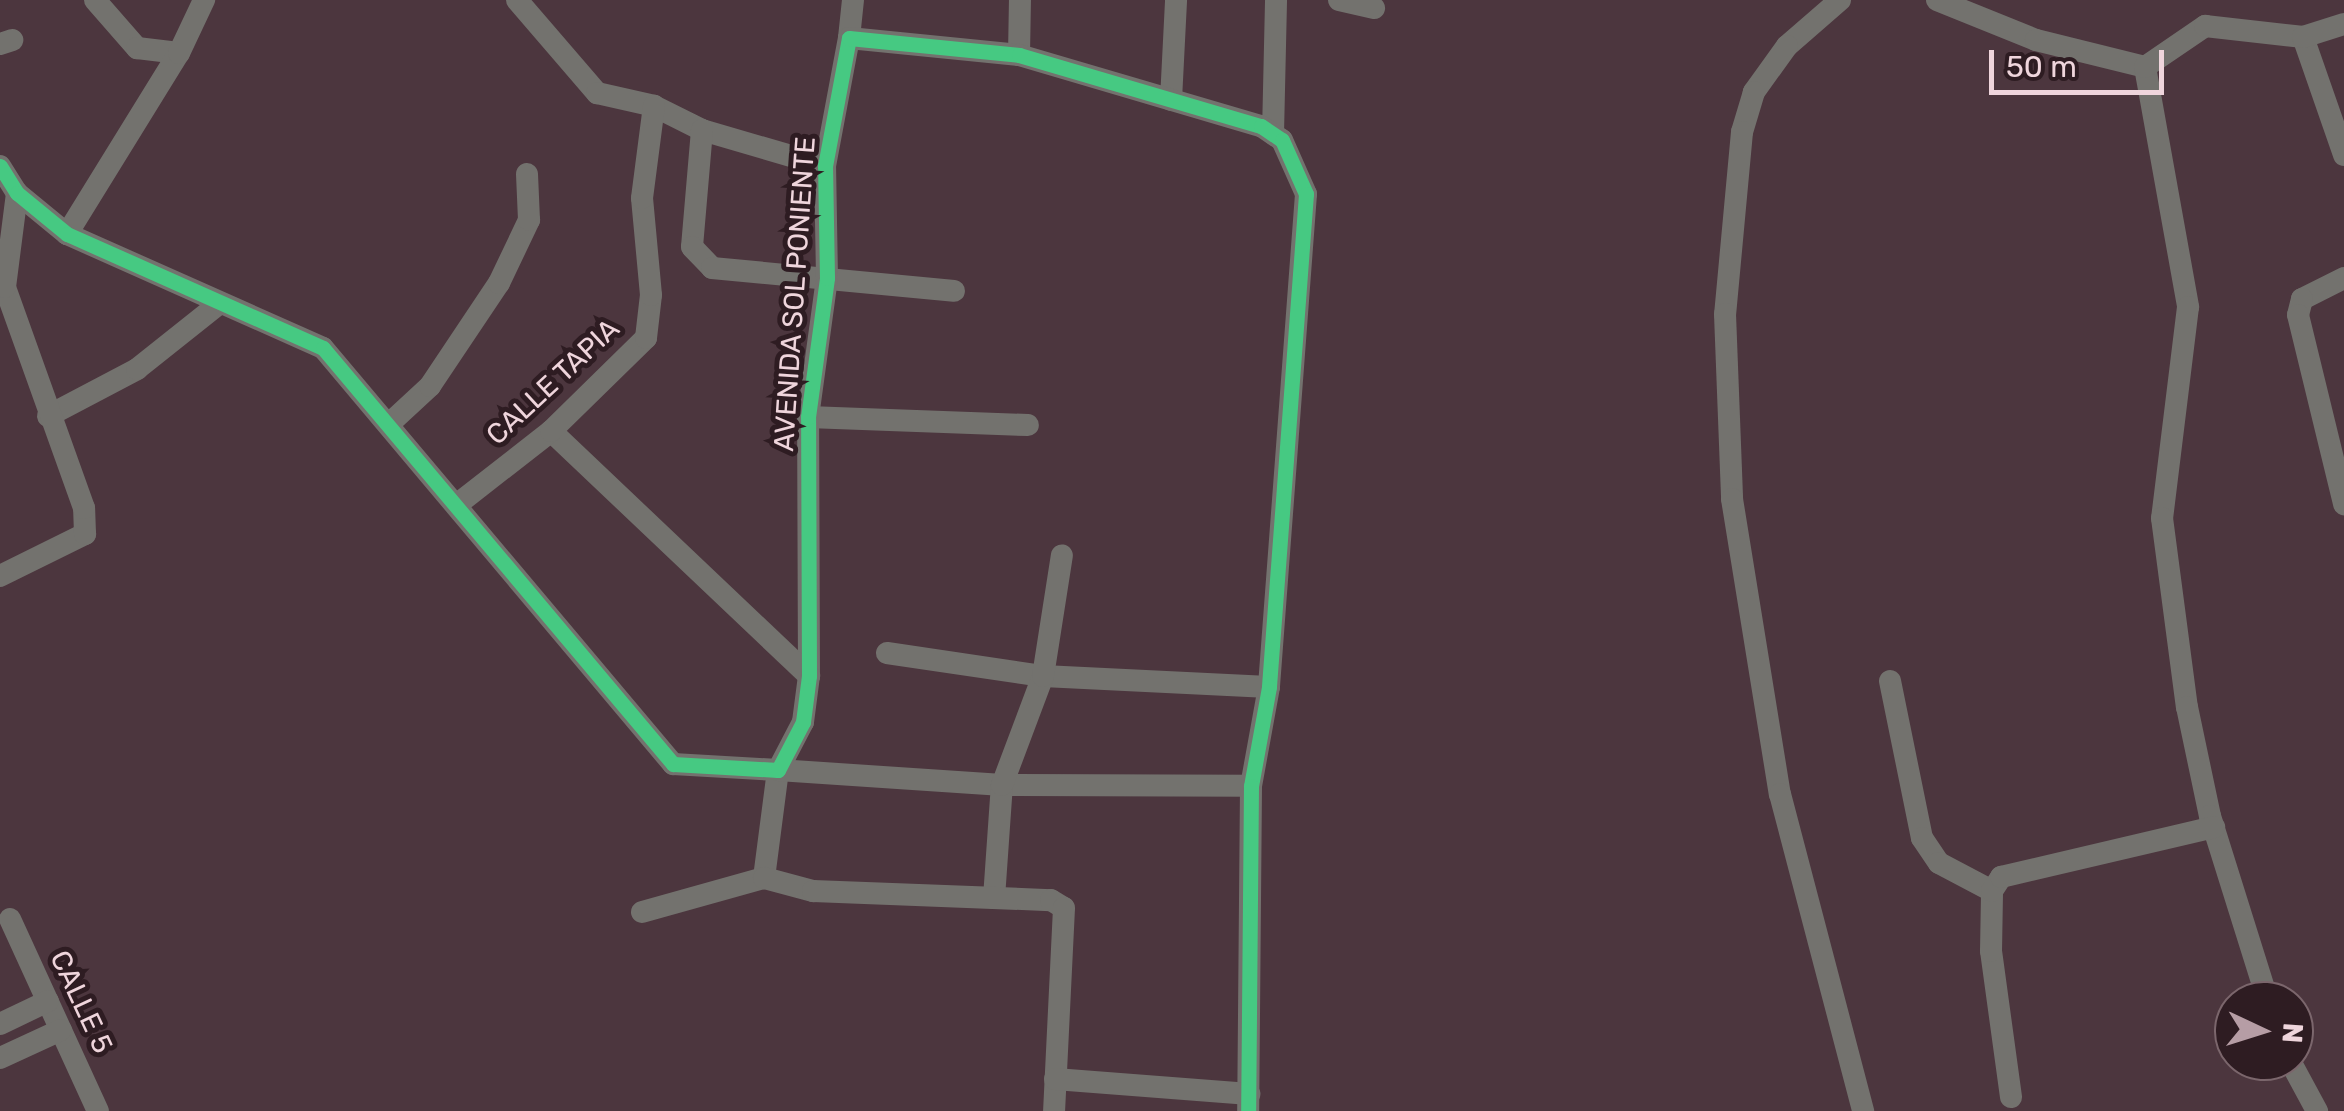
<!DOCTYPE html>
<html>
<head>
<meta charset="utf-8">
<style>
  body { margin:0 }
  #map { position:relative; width:2344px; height:1111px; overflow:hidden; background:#4c363e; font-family:Rubik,sans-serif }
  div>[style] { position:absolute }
  .minor>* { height:22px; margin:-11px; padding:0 11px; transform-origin:11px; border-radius:11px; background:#73726e }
  .cycleway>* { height:15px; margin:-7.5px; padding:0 7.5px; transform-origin:7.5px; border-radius:7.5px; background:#46c982 }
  span { translate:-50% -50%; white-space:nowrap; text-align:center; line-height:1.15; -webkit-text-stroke:10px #2e1c22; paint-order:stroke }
  .street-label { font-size:28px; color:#efd5dc }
  .north { position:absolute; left:2214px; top:981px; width:100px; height:100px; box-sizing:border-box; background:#2e1c22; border:2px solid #7b666c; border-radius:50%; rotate:94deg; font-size:28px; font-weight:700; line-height:40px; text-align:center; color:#efd5dc }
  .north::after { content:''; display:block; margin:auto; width:35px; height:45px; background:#b69da5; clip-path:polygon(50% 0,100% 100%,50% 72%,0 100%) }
  .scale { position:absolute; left:1989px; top:50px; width:175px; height:45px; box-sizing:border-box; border:5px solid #efd5dc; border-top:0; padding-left:12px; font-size:30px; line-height:35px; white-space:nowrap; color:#efd5dc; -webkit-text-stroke:8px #2e1c22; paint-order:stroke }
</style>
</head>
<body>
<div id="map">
  <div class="minor">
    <div style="left:95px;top:0;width:64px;rotate:48.8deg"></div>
    <div style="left:137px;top:48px;width:42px;rotate:6.8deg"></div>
    <div style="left:517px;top:0;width:123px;rotate:49.3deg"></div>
    <div style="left:597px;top:93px;width:58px;rotate:12.8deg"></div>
    <div style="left:654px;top:106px;width:54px;rotate:26.6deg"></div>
    <div style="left:702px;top:130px;width:128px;rotate:16.3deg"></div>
    <div style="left:1339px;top:0;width:36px;rotate:13deg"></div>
    <div style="left:1840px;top:0;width:70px;rotate:139deg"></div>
    <div style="left:1787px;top:46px;width:57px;rotate:125.7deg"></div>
    <div style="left:1754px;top:92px;width:42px;rotate:106.7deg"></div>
    <div style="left:1742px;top:132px;width:183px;rotate:95.3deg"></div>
    <div style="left:1725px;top:314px;width:185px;rotate:87.8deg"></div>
    <div style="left:1732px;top:499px;width:299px;rotate:80.8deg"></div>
    <div style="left:1780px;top:794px;width:328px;rotate:75.3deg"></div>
    <div style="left:1937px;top:0;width:107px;rotate:22deg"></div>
    <div style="left:2036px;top:40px;width:112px;rotate:13.9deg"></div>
    <div style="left:2303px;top:37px;width:125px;rotate:70.8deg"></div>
    <div style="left:849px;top:38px;width:38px;rotate:-84deg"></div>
    <div style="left:0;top:44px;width:13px;rotate:-18deg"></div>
    <div style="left:1019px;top:55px;width:55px;rotate:-89deg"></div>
    <div style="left:2145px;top:67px;width:244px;rotate:79.8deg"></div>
    <div style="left:2188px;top:307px;width:213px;rotate:97deg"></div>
    <div style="left:2162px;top:518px;width:191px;rotate:82.5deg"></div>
    <div style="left:2187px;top:707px;width:111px;rotate:78.1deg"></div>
    <div style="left:2210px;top:816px;width:194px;rotate:72.6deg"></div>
    <div style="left:2145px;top:67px;width:73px;rotate:-34.3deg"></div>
    <div style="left:2205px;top:26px;width:99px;rotate:6.4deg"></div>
    <div style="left:2303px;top:37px;width:43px;rotate:-17.6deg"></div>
    <div style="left:1171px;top:100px;width:100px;rotate:-87.1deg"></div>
    <div style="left:702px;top:130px;width:117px;rotate:94.9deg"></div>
    <div style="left:692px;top:247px;width:29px;rotate:46deg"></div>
    <div style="left:712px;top:268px;width:243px;rotate:5.4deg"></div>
    <div style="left:1273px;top:134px;width:134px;rotate:-88.7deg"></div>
    <div style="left:0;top:166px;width:32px;rotate:58deg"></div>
    <div style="left:17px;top:193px;width:65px;rotate:39.4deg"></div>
    <div style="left:67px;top:234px;width:280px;rotate:24deg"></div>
    <div style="left:323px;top:348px;width:544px;rotate:49.92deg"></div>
    <div style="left:673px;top:764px;width:105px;rotate:3.3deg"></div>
    <div style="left:778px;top:770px;width:54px;rotate:-62.5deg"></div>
    <div style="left:803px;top:722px;width:46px;rotate:-82.6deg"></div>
    <div style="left:809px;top:676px;width:259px;rotate:-90.2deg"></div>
    <div style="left:808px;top:417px;width:140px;rotate:-82.2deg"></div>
    <div style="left:827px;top:278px;width:112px;rotate:-91deg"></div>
    <div style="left:825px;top:166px;width:130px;rotate:-79.4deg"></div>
    <div style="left:849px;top:38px;width:171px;rotate:5.7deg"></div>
    <div style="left:1019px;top:55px;width:252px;rotate:16.4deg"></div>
    <div style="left:1261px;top:126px;width:25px;rotate:34deg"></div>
    <div style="left:1282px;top:140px;width:59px;rotate:66deg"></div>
    <div style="left:1306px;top:194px;width:494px;rotate:94.3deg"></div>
    <div style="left:1269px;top:687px;width:101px;rotate:100.3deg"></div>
    <div style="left:1251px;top:786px;width:325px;rotate:90.5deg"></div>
    <div style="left:67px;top:234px;width:213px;rotate:-58.3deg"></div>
    <div style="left:179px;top:53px;width:59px;rotate:-64.7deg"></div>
    <div style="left:2344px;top:278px;width:47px;rotate:153.4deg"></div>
    <div style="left:2302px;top:299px;width:16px;rotate:104deg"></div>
    <div style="left:2298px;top:315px;width:195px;rotate:76.3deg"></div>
    <div style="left:48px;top:416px;width:101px;rotate:-27.8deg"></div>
    <div style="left:137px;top:369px;width:106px;rotate:-38.5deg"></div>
    <div style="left:808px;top:417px;width:220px;rotate:2.1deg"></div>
    <div style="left:389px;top:424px;width:56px;rotate:-42.8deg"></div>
    <div style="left:430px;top:386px;width:124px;rotate:-56.2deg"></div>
    <div style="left:499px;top:283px;width:70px;rotate:-64.5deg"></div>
    <div style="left:529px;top:220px;width:46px;rotate:-92.5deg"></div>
    <div style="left:551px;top:431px;width:356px;rotate:43.5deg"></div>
    <div style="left:459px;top:503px;width:117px;rotate:-38deg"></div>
    <div style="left:551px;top:431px;width:133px;rotate:-44.4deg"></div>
    <div style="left:646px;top:338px;width:43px;rotate:-83.4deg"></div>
    <div style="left:651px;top:295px;width:97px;rotate:-95.3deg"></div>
    <div style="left:642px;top:198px;width:93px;rotate:-82.6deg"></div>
    <div style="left:0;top:576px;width:95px;rotate:-26.3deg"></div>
    <div style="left:85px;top:534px;width:26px;rotate:-92deg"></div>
    <div style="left:84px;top:508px;width:235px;rotate:-109.7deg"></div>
    <div style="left:5px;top:287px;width:95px;rotate:-82.7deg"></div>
    <div style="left:887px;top:653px;width:158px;rotate:8.4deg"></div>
    <div style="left:1043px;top:676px;width:226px;rotate:2.8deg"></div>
    <div style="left:1890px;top:681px;width:160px;rotate:78.5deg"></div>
    <div style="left:1922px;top:838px;width:30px;rotate:56deg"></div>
    <div style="left:1939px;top:863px;width:60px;rotate:27.8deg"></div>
    <div style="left:764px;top:878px;width:109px;rotate:-82.6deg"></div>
    <div style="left:778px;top:770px;width:225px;rotate:3.8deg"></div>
    <div style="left:1002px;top:785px;width:249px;rotate:0.2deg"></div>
    <div style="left:994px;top:898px;width:113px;rotate:-86deg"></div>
    <div style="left:1002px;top:785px;width:116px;rotate:-69.4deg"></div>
    <div style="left:1043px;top:676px;width:122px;rotate:-81.1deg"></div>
    <div style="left:642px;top:912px;width:127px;rotate:-15.6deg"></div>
    <div style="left:764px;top:878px;width:51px;rotate:14.9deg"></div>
    <div style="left:813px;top:891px;width:238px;rotate:2.2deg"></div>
    <div style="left:1051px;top:900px;width:15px;rotate:32deg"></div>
    <div style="left:1064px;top:908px;width:203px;rotate:92.8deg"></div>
    <div style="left:10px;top:919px;width:211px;rotate:65.4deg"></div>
    <div style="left:0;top:1024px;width:53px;rotate:-25.6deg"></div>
    <div style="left:0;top:1058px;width:67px;rotate:-24.7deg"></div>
    <div style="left:2290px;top:1061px;width:57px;rotate:61.6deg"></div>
    <div style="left:1055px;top:1079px;width:195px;rotate:4.4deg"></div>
    <div style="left:2011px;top:1097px;width:147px;rotate:-97.8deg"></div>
    <div style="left:1991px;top:951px;width:60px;rotate:-89deg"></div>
    <div style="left:1992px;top:891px;width:17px;rotate:-57deg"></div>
    <div style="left:2001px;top:877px;width:219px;rotate:-13.2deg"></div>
  </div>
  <div class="cycleway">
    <div style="left:0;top:166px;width:32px;rotate:58deg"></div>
    <div style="left:17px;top:193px;width:65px;rotate:39.4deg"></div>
    <div style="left:67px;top:234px;width:280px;rotate:24deg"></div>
    <div style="left:323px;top:348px;width:544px;rotate:49.92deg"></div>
    <div style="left:673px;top:764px;width:105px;rotate:3.3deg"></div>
    <div style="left:778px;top:770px;width:54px;rotate:-62.5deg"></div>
    <div style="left:803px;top:722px;width:46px;rotate:-82.6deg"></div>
    <div style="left:809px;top:676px;width:259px;rotate:-90.2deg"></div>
    <div style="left:808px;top:417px;width:140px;rotate:-82.2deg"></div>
    <div style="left:827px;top:278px;width:112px;rotate:-91deg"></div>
    <div style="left:825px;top:166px;width:130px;rotate:-79.4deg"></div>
    <div style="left:849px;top:38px;width:171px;rotate:5.7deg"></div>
    <div style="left:1019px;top:55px;width:252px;rotate:16.4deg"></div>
    <div style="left:1261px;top:126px;width:25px;rotate:34deg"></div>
    <div style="left:1282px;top:140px;width:59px;rotate:66deg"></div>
    <div style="left:1306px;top:194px;width:494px;rotate:94.3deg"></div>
    <div style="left:1269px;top:687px;width:101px;rotate:100.3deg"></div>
    <div style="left:1251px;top:786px;width:325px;rotate:90.5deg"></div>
  </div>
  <div class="street-label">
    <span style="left:795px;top:294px;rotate:-86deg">AVENIDA SOL PONIENTE</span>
    <span style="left:553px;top:382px;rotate:-43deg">CALLE TAPIA</span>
    <span style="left:81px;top:1002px;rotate:65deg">CALLE 5</span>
  </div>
  <div class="north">N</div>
  <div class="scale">50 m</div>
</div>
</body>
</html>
